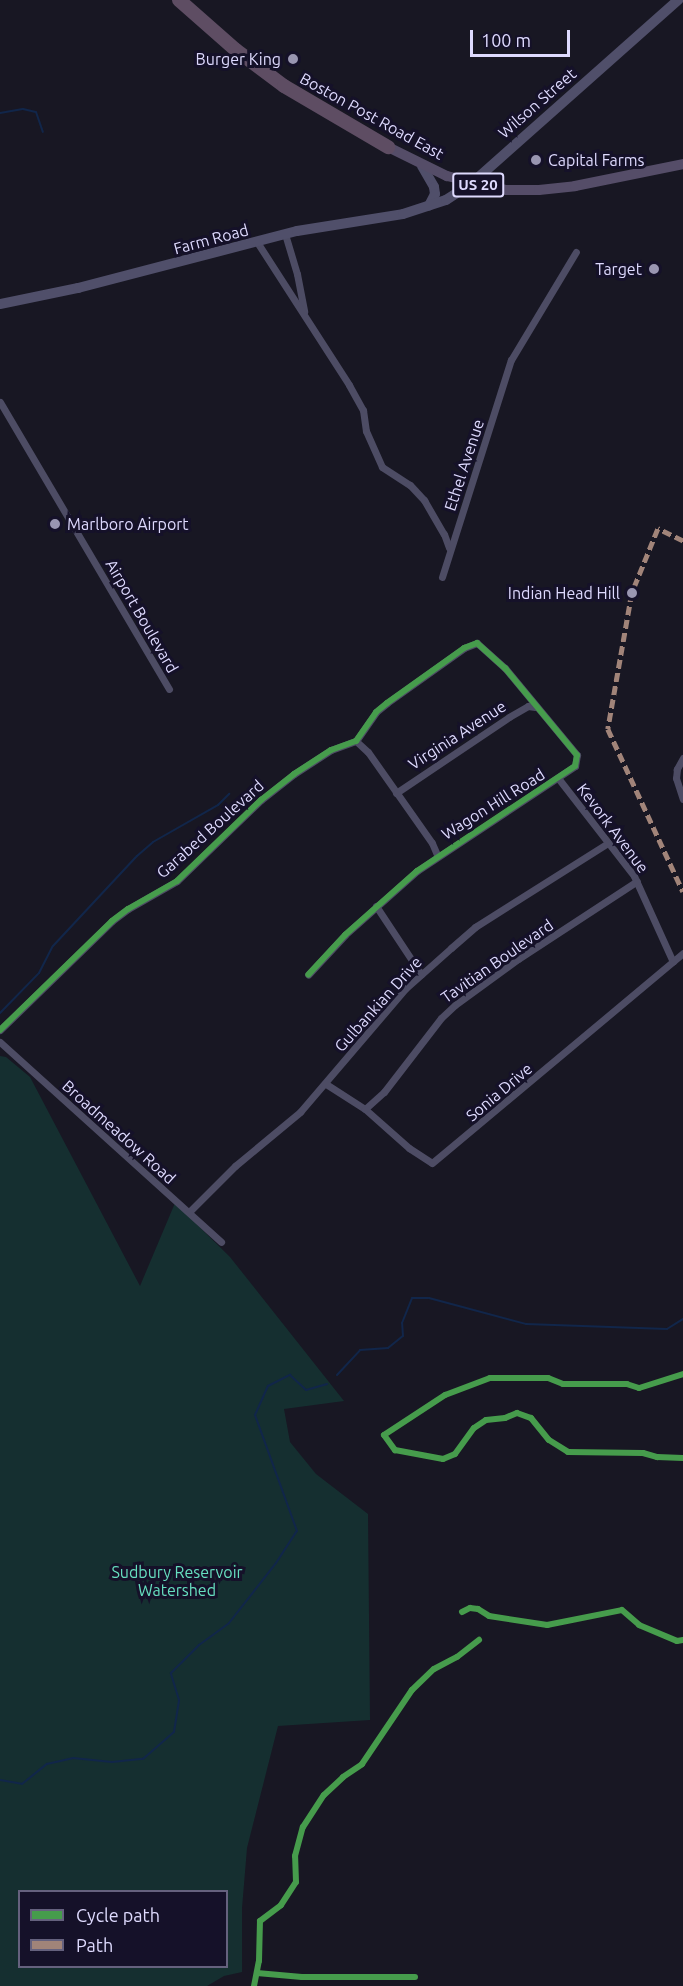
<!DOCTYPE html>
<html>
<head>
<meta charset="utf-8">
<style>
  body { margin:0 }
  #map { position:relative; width:683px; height:1986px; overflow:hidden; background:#181723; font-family:Ubuntu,sans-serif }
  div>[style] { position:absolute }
  .green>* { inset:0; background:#152f30 }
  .stream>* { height:2px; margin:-1px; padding:0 1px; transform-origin:1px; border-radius:1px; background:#11264a }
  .street>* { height:7px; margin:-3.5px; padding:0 3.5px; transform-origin:3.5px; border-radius:3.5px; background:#4d4c64 }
  .secondary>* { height:10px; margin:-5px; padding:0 5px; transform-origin:5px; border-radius:5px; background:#504f6a }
  .primary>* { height:10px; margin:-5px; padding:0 5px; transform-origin:5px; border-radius:5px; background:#554d68 }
  .highway>* { height:14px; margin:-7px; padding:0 7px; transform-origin:7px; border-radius:7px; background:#5e4d63 }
  .quiet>* { height:4.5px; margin-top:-2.25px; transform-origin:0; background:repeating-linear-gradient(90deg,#a18479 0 9px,transparent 0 13.5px) }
  .cycleway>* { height:6px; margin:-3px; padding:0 3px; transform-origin:3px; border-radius:3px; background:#469c4c }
  .dots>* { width:16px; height:16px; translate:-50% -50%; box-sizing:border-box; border:3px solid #151129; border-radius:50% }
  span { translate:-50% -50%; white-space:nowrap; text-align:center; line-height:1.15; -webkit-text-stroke:6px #151129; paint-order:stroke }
  .shield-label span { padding:2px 4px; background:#151129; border:2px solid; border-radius:4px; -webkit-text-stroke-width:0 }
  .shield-label { font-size:15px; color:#dedafe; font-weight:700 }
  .poi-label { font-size:16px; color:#dedafe }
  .right { translate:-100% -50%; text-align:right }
  .left { translate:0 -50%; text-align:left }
  .street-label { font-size:16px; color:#dedafe }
  .park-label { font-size:16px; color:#66debf }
  .legend { position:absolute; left:18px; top:1890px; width:210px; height:78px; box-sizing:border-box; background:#151129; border:2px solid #65617e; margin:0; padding:8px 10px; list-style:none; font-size:18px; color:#dedafe }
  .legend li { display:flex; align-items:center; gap:12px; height:30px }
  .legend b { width:30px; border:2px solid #65617e }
  .scale { position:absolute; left:470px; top:30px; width:100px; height:27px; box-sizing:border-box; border:3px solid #dedafe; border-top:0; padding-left:8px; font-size:18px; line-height:21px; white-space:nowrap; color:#dedafe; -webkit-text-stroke:4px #151129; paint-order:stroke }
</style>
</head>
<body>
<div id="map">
  <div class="green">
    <div style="clip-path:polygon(evenodd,0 1056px,6px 1057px,30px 1077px,140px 1286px,175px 1203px,230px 1257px,344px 1401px,284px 1409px,290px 1442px,316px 1474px,368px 1514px,370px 1720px,278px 1726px,247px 1848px,242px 1908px,242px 1972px,224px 1976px,207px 1986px,0 1986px,0 1056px,20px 1892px,226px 1892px,226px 1966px,20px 1966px,20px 1892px)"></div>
  </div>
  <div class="stream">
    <div style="left:0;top:113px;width:23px;rotate:-10deg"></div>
    <div style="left:23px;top:109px;width:13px;rotate:13deg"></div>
    <div style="left:36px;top:112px;width:21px;rotate:71deg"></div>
    <div style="left:0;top:1013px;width:56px;rotate:-45.7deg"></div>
    <div style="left:39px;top:973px;width:30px;rotate:-63deg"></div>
    <div style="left:53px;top:946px;width:123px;rotate:-47deg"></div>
    <div style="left:137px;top:856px;width:21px;rotate:-41deg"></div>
    <div style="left:153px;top:842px;width:75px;rotate:-29.6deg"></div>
    <div style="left:218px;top:805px;width:16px;rotate:-45deg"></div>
    <div style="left:337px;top:1375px;width:34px;rotate:-47deg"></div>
    <div style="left:360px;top:1350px;width:28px;rotate:-4deg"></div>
    <div style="left:388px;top:1348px;width:19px;rotate:-39deg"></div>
    <div style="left:403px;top:1336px;width:13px;rotate:-94deg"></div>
    <div style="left:402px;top:1323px;width:27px;rotate:-68deg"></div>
    <div style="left:412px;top:1298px;width:17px"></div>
    <div style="left:429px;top:1298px;width:100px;rotate:15deg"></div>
    <div style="left:526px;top:1324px;width:141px;rotate:2deg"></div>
    <div style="left:667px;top:1329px;width:19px;rotate:-32deg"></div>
    <div style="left:0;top:1780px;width:22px;rotate:10deg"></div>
    <div style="left:22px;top:1784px;width:32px;rotate:-39deg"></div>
    <div style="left:47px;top:1764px;width:27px;rotate:-13deg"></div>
    <div style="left:73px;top:1758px;width:39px;rotate:6deg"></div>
    <div style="left:112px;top:1762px;width:31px;rotate:-6deg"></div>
    <div style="left:143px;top:1759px;width:41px;rotate:-41.1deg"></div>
    <div style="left:174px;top:1732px;width:32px;rotate:-81deg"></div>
    <div style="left:179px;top:1700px;width:28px;rotate:-107deg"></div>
    <div style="left:171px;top:1673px;width:40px;rotate:-45deg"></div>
    <div style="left:199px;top:1645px;width:37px;rotate:-36deg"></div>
    <div style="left:229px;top:1623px;width:76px;rotate:-51.9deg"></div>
    <div style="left:276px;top:1563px;width:38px;rotate:-57deg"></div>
    <div style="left:297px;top:1531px;width:123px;rotate:-109.9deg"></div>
    <div style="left:255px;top:1415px;width:32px;rotate:-66deg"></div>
    <div style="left:268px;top:1386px;width:25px;rotate:-27deg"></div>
    <div style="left:290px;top:1375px;width:22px;rotate:43deg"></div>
    <div style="left:306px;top:1390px;width:22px;rotate:-16deg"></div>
  </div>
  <div class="street">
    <div style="left:285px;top:234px;width:42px;rotate:73.3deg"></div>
    <div style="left:297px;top:274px;width:38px;rotate:79deg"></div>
    <div style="left:257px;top:242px;width:170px;rotate:57.2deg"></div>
    <div style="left:349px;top:385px;width:29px;rotate:61deg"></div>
    <div style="left:363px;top:410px;width:21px;rotate:82deg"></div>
    <div style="left:366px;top:431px;width:39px;rotate:66deg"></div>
    <div style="left:382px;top:467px;width:33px;rotate:33deg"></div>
    <div style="left:410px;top:485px;width:21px;rotate:47deg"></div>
    <div style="left:424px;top:500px;width:39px;rotate:60deg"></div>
    <div style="left:444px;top:534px;width:15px;rotate:70deg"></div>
    <div style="left:0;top:402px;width:333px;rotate:59.5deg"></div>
    <div style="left:442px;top:577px;width:228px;rotate:-72.4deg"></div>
    <div style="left:511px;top:360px;width:126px;rotate:-59deg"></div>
    <div style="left:356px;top:741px;width:16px;rotate:43deg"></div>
    <div style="left:368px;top:752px;width:111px;rotate:54.9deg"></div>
    <div style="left:432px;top:843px;width:13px;rotate:67deg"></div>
    <div style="left:683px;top:758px;width:13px;rotate:119deg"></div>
    <div style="left:677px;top:769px;width:9px;rotate:96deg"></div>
    <div style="left:676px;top:778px;width:22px;rotate:72deg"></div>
    <div style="left:558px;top:778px;width:124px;rotate:52.2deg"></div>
    <div style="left:634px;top:876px;width:94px;rotate:65.6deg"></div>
    <div style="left:396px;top:793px;width:136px;rotate:-33.9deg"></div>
    <div style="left:509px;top:717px;width:22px;rotate:-30deg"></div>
    <div style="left:528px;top:706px;width:7px;rotate:8deg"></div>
    <div style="left:376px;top:906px;width:82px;rotate:56.5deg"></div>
    <div style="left:0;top:1030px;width:156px;rotate:-44.2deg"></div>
    <div style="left:112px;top:921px;width:20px;rotate:-37deg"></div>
    <div style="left:128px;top:909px;width:56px;rotate:-29.7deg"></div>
    <div style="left:177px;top:881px;width:117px;rotate:-44deg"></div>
    <div style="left:261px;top:800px;width:42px;rotate:-38.2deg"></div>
    <div style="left:294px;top:774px;width:44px;rotate:-33deg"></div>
    <div style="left:331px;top:750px;width:27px;rotate:-20deg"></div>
    <div style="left:356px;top:741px;width:35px;rotate:-55deg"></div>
    <div style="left:376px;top:712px;width:14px;rotate:-39deg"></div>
    <div style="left:387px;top:703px;width:95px;rotate:-35.5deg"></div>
    <div style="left:464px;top:648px;width:14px;rotate:-21deg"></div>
    <div style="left:477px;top:643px;width:38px;rotate:42deg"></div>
    <div style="left:505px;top:668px;width:113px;rotate:50.4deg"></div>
    <div style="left:577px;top:755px;width:11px;rotate:100deg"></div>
    <div style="left:575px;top:766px;width:190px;rotate:146.4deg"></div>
    <div style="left:417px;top:871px;width:96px;rotate:138.4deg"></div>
    <div style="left:345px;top:935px;width:54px;rotate:132.8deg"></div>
    <div style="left:0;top:1042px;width:298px;rotate:42.1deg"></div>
    <div style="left:326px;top:1084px;width:46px;rotate:32.7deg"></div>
    <div style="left:365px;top:1109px;width:59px;rotate:41.6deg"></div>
    <div style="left:409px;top:1148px;width:27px;rotate:33deg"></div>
    <div style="left:432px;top:1163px;width:327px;rotate:-39.9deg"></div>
    <div style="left:365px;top:1109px;width:25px;rotate:-42deg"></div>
    <div style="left:384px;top:1092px;width:93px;rotate:-52.4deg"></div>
    <div style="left:441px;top:1018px;width:19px;rotate:-43deg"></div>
    <div style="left:455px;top:1005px;width:78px;rotate:-36.1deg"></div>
    <div style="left:518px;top:959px;width:142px;rotate:-33.2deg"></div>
    <div style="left:190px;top:1211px;width:64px;rotate:-45deg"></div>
    <div style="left:235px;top:1166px;width:85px;rotate:-39.7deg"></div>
    <div style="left:300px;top:1112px;width:162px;rotate:-49.5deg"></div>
    <div style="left:405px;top:989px;width:62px;rotate:-41.7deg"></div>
    <div style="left:451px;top:948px;width:32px;rotate:-41deg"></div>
    <div style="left:475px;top:927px;width:157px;rotate:-32.3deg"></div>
  </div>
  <div class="secondary">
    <div style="left:422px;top:166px;width:24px;rotate:60deg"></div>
    <div style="left:434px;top:187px;width:7px;rotate:82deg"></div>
    <div style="left:435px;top:194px;width:13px;rotate:117deg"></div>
    <div style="left:0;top:304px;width:80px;rotate:-11.6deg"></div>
    <div style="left:78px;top:288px;width:226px;rotate:-14.6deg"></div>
    <div style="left:297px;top:231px;width:107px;rotate:-9.1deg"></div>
    <div style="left:403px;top:214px;width:45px;rotate:-18deg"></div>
    <div style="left:446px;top:200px;width:31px;rotate:-33deg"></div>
    <div style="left:472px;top:183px;width:276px;rotate:-41.6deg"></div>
  </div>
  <div class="primary">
    <div style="left:388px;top:147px;width:66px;rotate:26.2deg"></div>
    <div style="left:447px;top:176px;width:61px;rotate:13.3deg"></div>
    <div style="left:506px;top:190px;width:33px"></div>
    <div style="left:539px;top:190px;width:36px;rotate:-6deg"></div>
    <div style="left:575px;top:186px;width:110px;rotate:-11.5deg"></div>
  </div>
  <div class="highway">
    <div style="left:179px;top:0;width:76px;rotate:41.3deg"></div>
    <div style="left:236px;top:50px;width:60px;rotate:36.9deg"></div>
    <div style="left:284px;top:86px;width:121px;rotate:30.4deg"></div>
  </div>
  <div class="quiet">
    <div style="left:683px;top:541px;width:28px;rotate:-154deg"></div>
    <div style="left:658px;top:529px;width:69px;rotate:112.1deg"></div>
    <div style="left:632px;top:593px;width:138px;rotate:100deg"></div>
    <div style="left:608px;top:729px;width:179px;rotate:65.2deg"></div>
  </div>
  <div class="cycleway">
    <div style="left:0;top:1030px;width:156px;rotate:-44.2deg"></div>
    <div style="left:112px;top:921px;width:20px;rotate:-37deg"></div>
    <div style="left:128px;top:909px;width:56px;rotate:-29.7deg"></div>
    <div style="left:177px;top:881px;width:117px;rotate:-44deg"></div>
    <div style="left:261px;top:800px;width:42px;rotate:-38.2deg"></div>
    <div style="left:294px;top:774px;width:44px;rotate:-33deg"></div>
    <div style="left:331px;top:750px;width:27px;rotate:-20deg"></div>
    <div style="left:356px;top:741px;width:35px;rotate:-55deg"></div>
    <div style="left:376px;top:712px;width:14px;rotate:-39deg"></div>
    <div style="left:387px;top:703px;width:95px;rotate:-35.5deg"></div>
    <div style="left:464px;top:648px;width:14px;rotate:-21deg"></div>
    <div style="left:477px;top:643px;width:38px;rotate:42deg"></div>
    <div style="left:505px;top:668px;width:113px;rotate:50.4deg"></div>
    <div style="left:577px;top:755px;width:11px;rotate:100deg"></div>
    <div style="left:575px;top:766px;width:190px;rotate:146.4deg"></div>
    <div style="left:417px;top:871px;width:96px;rotate:138.4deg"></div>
    <div style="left:345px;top:935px;width:54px;rotate:132.8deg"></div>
    <div style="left:683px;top:1374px;width:46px;rotate:162.3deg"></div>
    <div style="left:639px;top:1388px;width:13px;rotate:-162deg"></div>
    <div style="left:627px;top:1384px;width:64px;rotate:180deg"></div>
    <div style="left:563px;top:1384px;width:16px;rotate:-158deg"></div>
    <div style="left:548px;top:1378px;width:58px;rotate:180deg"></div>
    <div style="left:490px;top:1378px;width:48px;rotate:159.3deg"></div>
    <div style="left:445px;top:1395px;width:73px;rotate:146.7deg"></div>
    <div style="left:384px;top:1435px;width:19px;rotate:54deg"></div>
    <div style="left:395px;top:1450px;width:49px;rotate:10.6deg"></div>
    <div style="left:443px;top:1459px;width:13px;rotate:-23deg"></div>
    <div style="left:455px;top:1454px;width:32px;rotate:-54deg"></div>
    <div style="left:474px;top:1428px;width:14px;rotate:-34deg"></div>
    <div style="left:486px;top:1420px;width:19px;rotate:-6deg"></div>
    <div style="left:505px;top:1418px;width:13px;rotate:-23deg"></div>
    <div style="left:517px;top:1413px;width:15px;rotate:20deg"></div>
    <div style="left:531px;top:1418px;width:28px;rotate:51deg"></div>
    <div style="left:549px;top:1440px;width:22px;rotate:32deg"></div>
    <div style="left:568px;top:1452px;width:75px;rotate:0.8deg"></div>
    <div style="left:643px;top:1453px;width:15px;rotate:16deg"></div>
    <div style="left:657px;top:1457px;width:26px;rotate:2deg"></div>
    <div style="left:462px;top:1612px;width:9px;rotate:-27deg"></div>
    <div style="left:470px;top:1608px;width:8px;rotate:7deg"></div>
    <div style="left:478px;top:1609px;width:13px;rotate:32deg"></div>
    <div style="left:489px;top:1616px;width:59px;rotate:8.8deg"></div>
    <div style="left:547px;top:1625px;width:76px;rotate:-11.3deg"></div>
    <div style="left:622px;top:1610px;width:23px;rotate:41deg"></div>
    <div style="left:639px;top:1625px;width:41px;rotate:22.8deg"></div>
    <div style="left:677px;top:1641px;width:6px;rotate:-9deg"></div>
    <div style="left:257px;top:1973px;width:45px;rotate:5.1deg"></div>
    <div style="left:302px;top:1977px;width:113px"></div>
    <div style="left:254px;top:1986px;width:25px;rotate:-79deg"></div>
    <div style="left:259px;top:1961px;width:40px;rotate:-88.6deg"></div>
    <div style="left:260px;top:1921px;width:26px;rotate:-37deg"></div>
    <div style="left:281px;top:1905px;width:27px;rotate:-57deg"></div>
    <div style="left:296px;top:1882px;width:26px;rotate:-92deg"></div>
    <div style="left:295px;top:1856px;width:30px;rotate:-75deg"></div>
    <div style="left:303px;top:1827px;width:38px;rotate:-57deg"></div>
    <div style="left:324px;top:1795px;width:26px;rotate:-43deg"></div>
    <div style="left:343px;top:1777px;width:23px;rotate:-34deg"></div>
    <div style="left:362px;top:1764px;width:89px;rotate:-56deg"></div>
    <div style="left:412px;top:1690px;width:30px;rotate:-44deg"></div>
    <div style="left:434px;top:1669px;width:26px;rotate:-28deg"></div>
    <div style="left:457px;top:1657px;width:28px;rotate:-38deg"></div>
  </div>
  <div class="dots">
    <div style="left:293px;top:59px;background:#9996b1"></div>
    <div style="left:536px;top:160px;background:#9996b1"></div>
    <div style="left:654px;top:269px;background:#9996b1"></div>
    <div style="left:55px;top:524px;background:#9996b1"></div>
    <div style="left:632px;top:593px;background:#9996b1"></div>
  </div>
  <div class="shield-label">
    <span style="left:478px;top:185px">US 20</span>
  </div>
  <div class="poi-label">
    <span class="right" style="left:281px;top:59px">Burger King</span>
    <span class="left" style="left:548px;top:160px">Capital Farms</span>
    <span class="right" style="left:642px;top:269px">Target</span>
    <span class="left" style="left:67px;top:524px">Marlboro Airport</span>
    <span class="right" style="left:620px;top:593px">Indian Head Hill</span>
  </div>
  <div class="street-label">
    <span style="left:537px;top:103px;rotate:-41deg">Wilson Street</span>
    <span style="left:372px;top:116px;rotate:29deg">Boston Post Road East</span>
    <span style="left:211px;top:239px;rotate:-15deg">Farm Road</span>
    <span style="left:464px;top:465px;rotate:-72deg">Ethel Avenue</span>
    <span style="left:142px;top:616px;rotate:60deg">Airport Boulevard</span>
    <span style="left:457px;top:735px;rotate:-33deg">Virginia Avenue</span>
    <span style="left:493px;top:804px;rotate:-32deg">Wagon Hill Road</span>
    <span style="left:613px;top:828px;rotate:53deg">Kevork Avenue</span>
    <span style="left:210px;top:829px;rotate:-42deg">Garabed Boulevard</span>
    <span style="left:497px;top:961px;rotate:-35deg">Tavitian Boulevard</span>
    <span style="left:378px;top:1004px;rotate:-48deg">Gulbankian Drive</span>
    <span style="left:499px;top:1092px;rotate:-40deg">Sonia Drive</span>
    <span style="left:119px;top:1132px;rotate:42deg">Broadmeadow Road</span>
  </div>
  <div class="park-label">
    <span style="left:177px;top:1581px">Sudbury Reservoir<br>Watershed</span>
  </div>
  <ul class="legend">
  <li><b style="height:8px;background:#469c4c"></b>Cycle path</li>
  <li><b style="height:8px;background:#a18479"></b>Path</li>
  </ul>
  <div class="scale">100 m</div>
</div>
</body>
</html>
